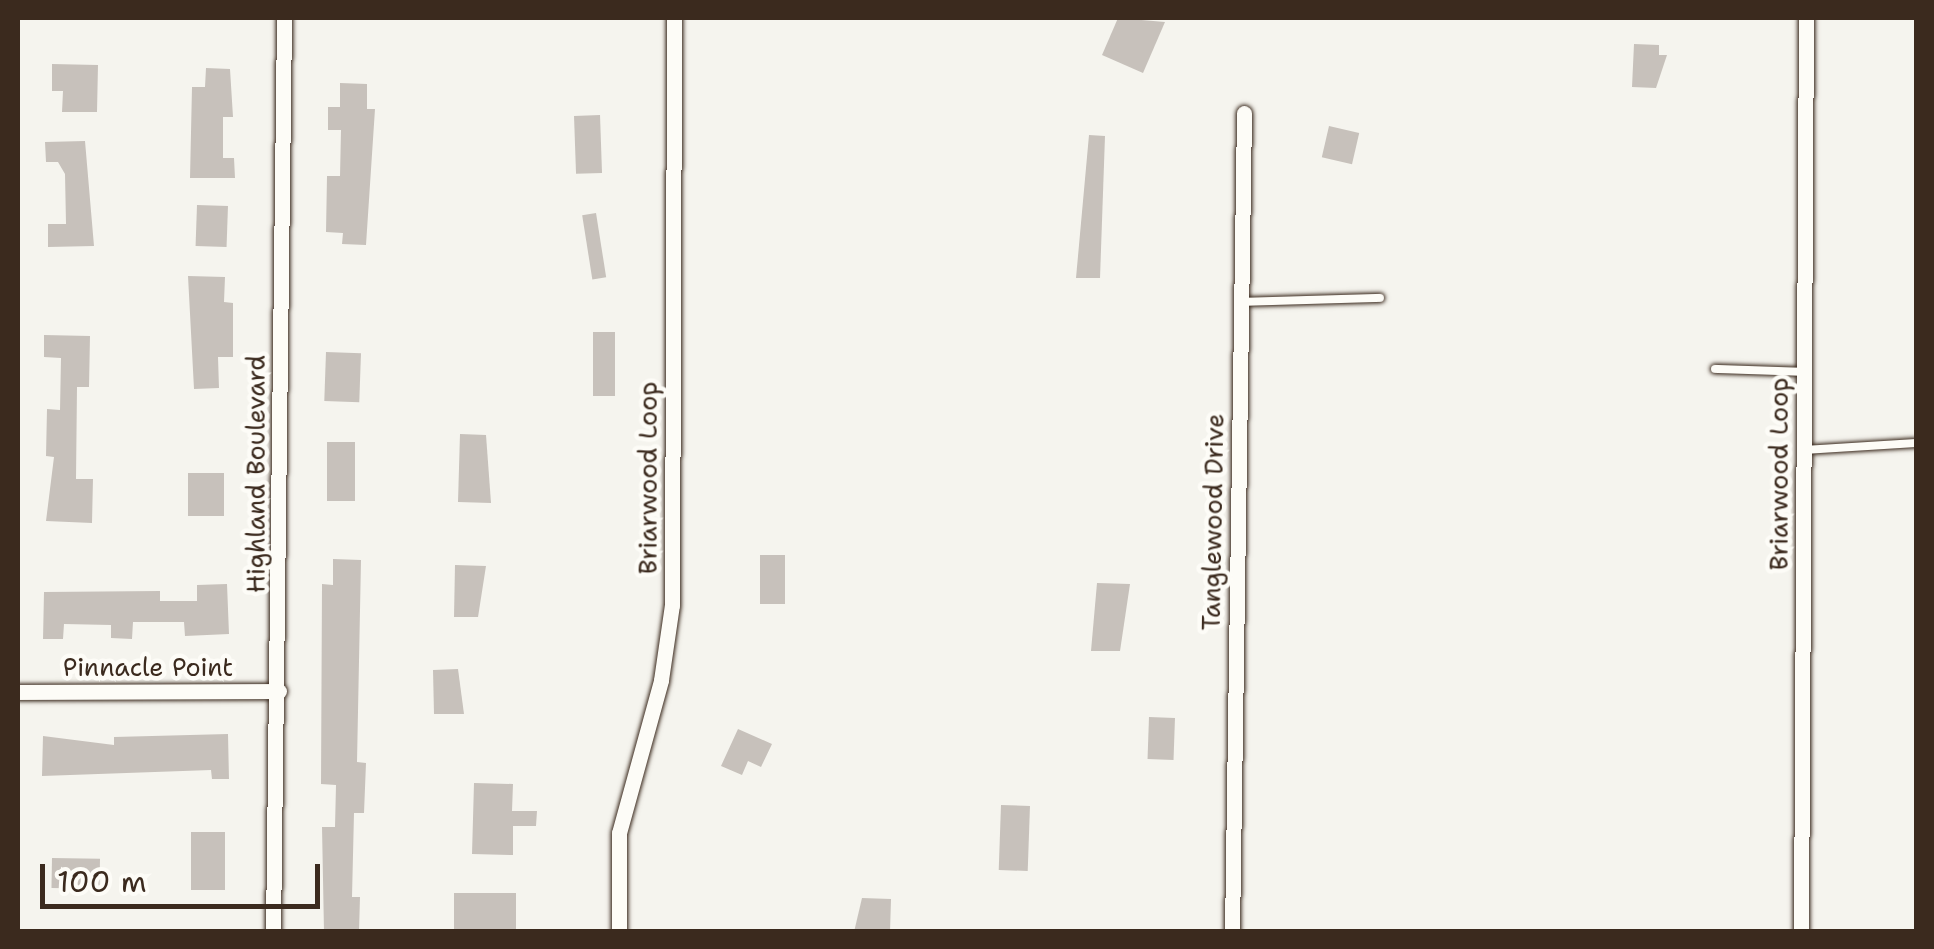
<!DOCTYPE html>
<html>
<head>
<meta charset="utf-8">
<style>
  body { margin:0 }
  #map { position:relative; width:1934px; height:949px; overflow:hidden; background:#f5f4ee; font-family:"Shantell Sans",sans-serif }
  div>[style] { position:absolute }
  .building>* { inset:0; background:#c7c1bb; transform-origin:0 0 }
  .roads { filter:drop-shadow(0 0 2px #3b2a1e) drop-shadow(0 0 2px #3b2a1e) }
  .lane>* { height:8px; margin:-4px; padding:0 4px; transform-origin:4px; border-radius:4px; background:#fdfcf7 }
  .street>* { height:15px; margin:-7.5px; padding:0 7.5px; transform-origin:7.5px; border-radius:7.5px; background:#fdfcf7 }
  span { translate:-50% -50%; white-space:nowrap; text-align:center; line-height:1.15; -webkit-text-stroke:9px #fdfcf7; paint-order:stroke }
  .street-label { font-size:25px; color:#3b2a1e }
  .frame { position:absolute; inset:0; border:20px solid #3b2a1e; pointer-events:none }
  .scale { position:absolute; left:40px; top:864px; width:280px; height:45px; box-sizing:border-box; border:5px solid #3b2a1e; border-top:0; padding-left:12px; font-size:30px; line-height:35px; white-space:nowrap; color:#3b2a1e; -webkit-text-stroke:8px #fdfcf7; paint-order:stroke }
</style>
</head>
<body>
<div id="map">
  <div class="building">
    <div style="clip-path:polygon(1118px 18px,1165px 22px,1143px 73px,1102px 55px)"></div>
    <div style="clip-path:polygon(1634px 44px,1659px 45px,1659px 55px,1667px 55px,1656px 88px,1632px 87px)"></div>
    <div style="clip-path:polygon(52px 64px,98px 65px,97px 112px,62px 112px,63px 91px,52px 91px)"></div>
    <div style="clip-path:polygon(206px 68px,230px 69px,233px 117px,223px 117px,223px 158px,234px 158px,235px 178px,190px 178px,192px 87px,205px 87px)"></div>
    <div style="clip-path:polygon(340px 83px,367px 84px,367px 109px,375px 109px,366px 245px,342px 244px,343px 233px,326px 232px,327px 176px,340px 176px,341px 130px,328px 130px,328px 107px,340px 107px)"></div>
    <div style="left:600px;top:115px;width:58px;height:26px;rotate:88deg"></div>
    <div style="left:1329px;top:126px;width:31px;height:32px;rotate:13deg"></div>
    <div style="clip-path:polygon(1089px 135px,1105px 136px,1100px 278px,1076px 278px)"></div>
    <div style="clip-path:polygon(85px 141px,94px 246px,48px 247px,48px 224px,66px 224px,65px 174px,58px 162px,46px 162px,45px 142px)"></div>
    <div style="left:197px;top:205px;width:31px;height:41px;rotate:2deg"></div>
    <div style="left:596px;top:213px;width:65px;height:14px;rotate:81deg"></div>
    <div style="clip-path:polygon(188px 276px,225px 277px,224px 302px,233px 303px,233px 357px,218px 357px,219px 388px,194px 389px)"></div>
    <div style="left:593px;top:332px;width:22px;height:64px"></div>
    <div style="clip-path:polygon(44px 335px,90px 336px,89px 387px,77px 387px,76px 479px,93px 479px,92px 523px,46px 521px,54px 457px,46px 456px,47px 409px,60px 410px,61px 358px,44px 357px)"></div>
    <div style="left:326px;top:352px;width:35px;height:49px;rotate:2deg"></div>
    <div style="clip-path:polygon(460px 434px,486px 435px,491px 503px,458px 502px)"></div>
    <div style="left:327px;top:442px;width:28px;height:59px"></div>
    <div style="left:188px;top:473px;width:36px;height:43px"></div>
    <div style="left:760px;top:555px;width:25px;height:49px"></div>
    <div style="clip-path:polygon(333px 559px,361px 560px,357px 762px,366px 763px,364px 813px,354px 813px,352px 897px,360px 897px,359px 932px,324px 932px,322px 827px,335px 827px,336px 785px,321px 784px,322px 584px,333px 585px)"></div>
    <div style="clip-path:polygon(455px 565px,486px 566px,478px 617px,454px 617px)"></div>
    <div style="clip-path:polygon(1097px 583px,1130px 584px,1120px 651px,1091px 651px)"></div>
    <div style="clip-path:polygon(227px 584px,229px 634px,185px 636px,184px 622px,133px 622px,132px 639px,111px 638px,111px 625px,64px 624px,63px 639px,43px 639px,44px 592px,160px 591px,160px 601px,197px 601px,197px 585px)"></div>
    <div style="clip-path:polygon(458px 669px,464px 714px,434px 714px,433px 670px)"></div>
    <div style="left:1149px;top:717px;width:26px;height:42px;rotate:2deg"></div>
    <div style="clip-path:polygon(738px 729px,772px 744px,761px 767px,748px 761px,742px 775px,721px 766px)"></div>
    <div style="clip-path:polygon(228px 734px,229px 779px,212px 779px,211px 770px,42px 776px,43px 736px,114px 745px,114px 737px)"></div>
    <div style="clip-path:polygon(474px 783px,513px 784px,512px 811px,537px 811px,536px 826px,513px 826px,513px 855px,472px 854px)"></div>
    <div style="left:1001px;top:805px;width:29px;height:65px;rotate:2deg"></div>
    <div style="left:191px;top:832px;width:34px;height:58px"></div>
    <div style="left:52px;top:858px;width:48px;height:30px;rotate:1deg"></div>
    <div style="left:516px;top:893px;width:39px;height:62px;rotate:90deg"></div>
    <div style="clip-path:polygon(862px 898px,891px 899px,890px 932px,854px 932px)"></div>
  </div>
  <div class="roads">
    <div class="lane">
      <div style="left:1242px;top:302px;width:138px;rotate:-1.7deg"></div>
      <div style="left:1715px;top:369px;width:89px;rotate:1.9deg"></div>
      <div style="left:1804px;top:450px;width:112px;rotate:-3.6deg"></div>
    </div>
    <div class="street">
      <div style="left:18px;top:692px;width:261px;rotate:-0.2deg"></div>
      <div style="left:273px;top:932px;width:914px;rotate:-89.31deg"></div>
      <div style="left:619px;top:932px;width:99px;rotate:-90deg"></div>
      <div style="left:619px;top:833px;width:159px;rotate:-74.6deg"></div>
      <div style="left:661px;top:680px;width:76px;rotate:-81.7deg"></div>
      <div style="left:672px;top:605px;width:587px;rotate:-89.8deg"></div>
      <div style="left:1232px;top:932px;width:819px;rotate:-89.16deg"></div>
      <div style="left:1801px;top:932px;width:914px;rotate:-89.69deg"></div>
    </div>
  </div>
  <div class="street-label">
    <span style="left:256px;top:474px;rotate:-90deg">Highland Boulevard</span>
    <span style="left:1779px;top:474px;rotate:-90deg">Briarwood Loop</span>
    <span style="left:648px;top:478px;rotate:-90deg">Briarwood Loop</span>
    <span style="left:1213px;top:522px;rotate:-89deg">Tanglewood Drive</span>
    <span style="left:148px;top:667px">Pinnacle Point</span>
  </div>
  <div class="frame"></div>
  <div class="scale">100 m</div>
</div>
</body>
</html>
